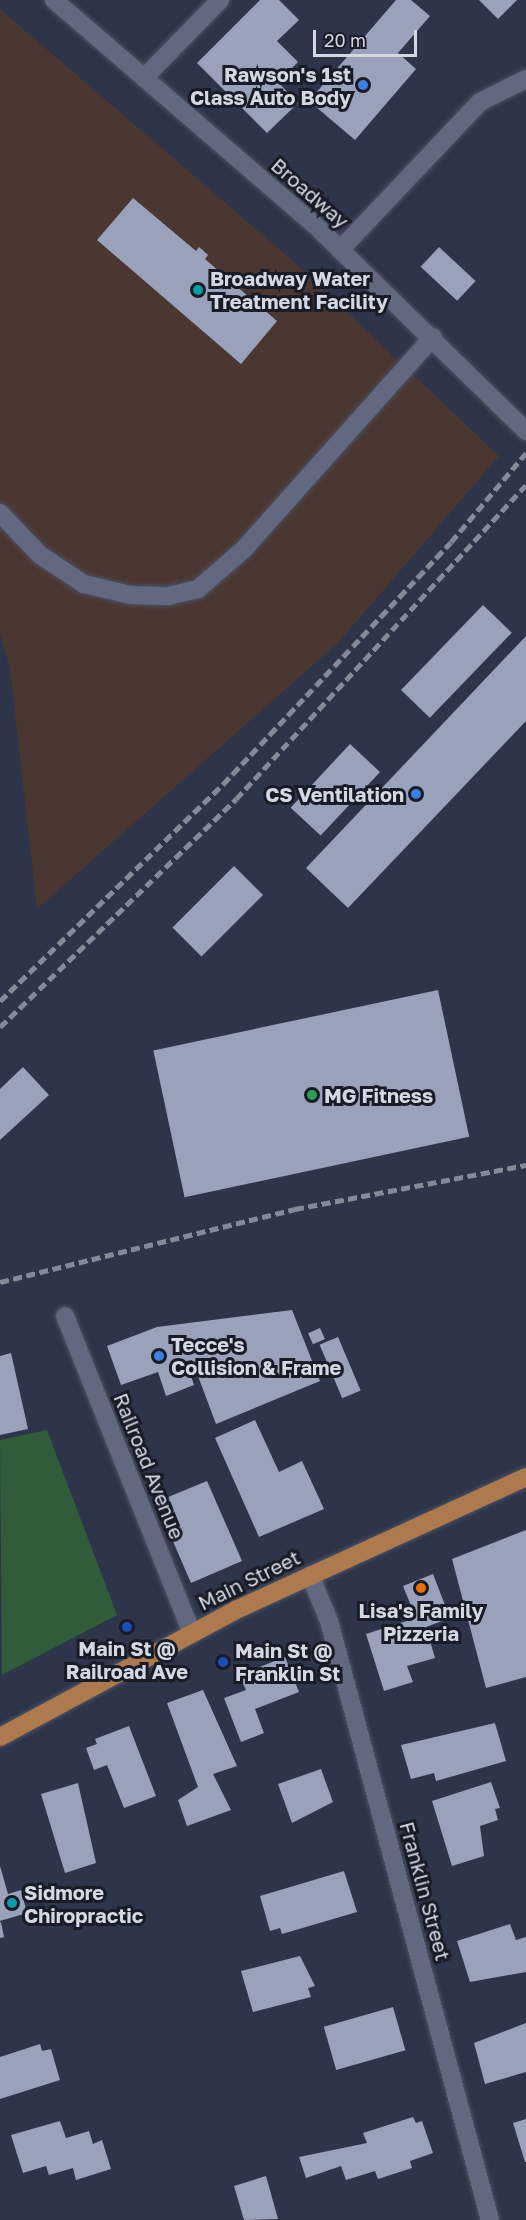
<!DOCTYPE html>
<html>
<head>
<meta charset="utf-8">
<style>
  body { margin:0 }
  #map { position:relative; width:526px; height:2220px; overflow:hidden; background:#2e3449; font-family:"Golos Text",sans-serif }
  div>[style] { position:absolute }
  .industrial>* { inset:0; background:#4b3731 }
  .green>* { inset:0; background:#305c3b }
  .building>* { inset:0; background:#9aa1bb; transform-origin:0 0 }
  .roads { filter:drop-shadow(0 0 2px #4c5061) drop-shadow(0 0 2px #4c5061) }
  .minor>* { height:18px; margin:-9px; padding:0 9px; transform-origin:9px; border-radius:9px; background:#626880 }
  .major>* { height:18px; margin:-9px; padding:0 9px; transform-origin:9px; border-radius:9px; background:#ad794e }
  .rail>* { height:4.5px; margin-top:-2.25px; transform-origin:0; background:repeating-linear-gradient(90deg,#858a9b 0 9px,transparent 0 13.5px) }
  .dots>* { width:16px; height:16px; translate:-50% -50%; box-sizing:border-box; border:3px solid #191c26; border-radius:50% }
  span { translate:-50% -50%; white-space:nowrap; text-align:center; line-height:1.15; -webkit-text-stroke:6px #191c26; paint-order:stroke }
  .poi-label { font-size:20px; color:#d4d8e5; font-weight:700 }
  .right { translate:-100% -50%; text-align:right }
  .left { translate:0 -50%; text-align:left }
  .street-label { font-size:20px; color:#d4d8e5 }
  .scale { position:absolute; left:313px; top:30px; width:104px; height:27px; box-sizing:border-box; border:3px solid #d4d8e5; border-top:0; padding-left:8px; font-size:18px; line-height:21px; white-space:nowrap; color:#d4d8e5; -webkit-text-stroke:4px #191c26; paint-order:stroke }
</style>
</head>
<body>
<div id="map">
  <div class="industrial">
    <div style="clip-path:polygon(0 9px,293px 261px,499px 456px,338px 643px,37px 909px,10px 668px,0 634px)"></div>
  </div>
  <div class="green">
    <div style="clip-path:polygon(47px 1430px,117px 1615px,2px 1675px,0 1440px)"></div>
  </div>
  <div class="building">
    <div style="clip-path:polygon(260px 0,279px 0,299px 20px,277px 41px,298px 62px,278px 82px,298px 103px,267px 133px,197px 63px)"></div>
    <div style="clip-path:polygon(396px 0,411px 0,430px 16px,398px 53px,416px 69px,355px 140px,309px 101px)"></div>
    <div style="clip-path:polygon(479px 0,517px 0,498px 19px)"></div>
    <div style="clip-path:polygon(133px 198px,196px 251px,199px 247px,208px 255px,205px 259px,277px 321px,241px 364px,97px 240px)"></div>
    <div style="left:439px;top:247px;width:50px;height:27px;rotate:43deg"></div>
    <div style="left:483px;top:605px;width:40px;height:118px;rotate:44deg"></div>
    <div style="clip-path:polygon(526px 636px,526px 721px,348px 908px,306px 868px)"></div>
    <div style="left:350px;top:744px;width:41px;height:87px;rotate:43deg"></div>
    <div style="left:234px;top:866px;width:41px;height:87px;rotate:45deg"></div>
    <div style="left:438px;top:990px;width:150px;height:291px;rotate:78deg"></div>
    <div style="clip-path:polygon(23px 1067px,49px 1095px,0 1140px,0 1089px)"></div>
    <div style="clip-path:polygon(292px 1310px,320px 1381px,216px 1424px,192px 1360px,186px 1361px,194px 1385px,166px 1396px,158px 1372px,121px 1385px,107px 1346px,157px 1327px)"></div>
    <div style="left:320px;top:1328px;width:12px;height:13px;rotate:66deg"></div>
    <div style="left:338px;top:1337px;width:58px;height:20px;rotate:67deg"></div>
    <div style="clip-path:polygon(11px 1353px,28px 1429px,0 1435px,0 1356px)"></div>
    <div style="clip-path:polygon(255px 1420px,279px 1472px,302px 1461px,324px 1509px,259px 1537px,215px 1438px)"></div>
    <div style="clip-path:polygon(207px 1481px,242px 1561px,191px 1583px,162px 1516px,168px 1514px,161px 1500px)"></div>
    <div style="clip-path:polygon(526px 1530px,526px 1677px,486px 1688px,452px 1559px)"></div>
    <div style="clip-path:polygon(433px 1574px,450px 1618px,426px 1627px,435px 1658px,407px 1666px,413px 1682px,384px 1691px,366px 1634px,416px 1618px,403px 1586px)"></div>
    <div style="clip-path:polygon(285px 1657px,299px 1692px,255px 1709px,264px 1733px,241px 1742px,224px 1698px,246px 1690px,239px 1675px)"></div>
    <div style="clip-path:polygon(203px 1690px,237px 1766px,213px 1774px,231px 1810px,187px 1826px,178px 1800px,198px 1787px,167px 1703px)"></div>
    <div style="clip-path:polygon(495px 1723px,506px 1761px,436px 1781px,434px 1773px,411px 1779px,401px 1745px)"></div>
    <div style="clip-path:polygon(129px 1726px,156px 1796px,124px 1808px,107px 1765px,94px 1770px,86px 1748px,97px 1744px,95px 1739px)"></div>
    <div style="clip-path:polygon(321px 1769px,333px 1802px,292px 1823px,278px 1784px)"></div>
    <div style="clip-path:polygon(491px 1782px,500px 1808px,495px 1809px,498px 1820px,480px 1826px,484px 1856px,452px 1866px,432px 1801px)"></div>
    <div style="clip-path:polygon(78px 1783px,96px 1863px,65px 1873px,41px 1794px)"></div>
    <div style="clip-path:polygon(0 1866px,8px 1894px,21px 1890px,27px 1913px,0 1921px)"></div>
    <div style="clip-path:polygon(344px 1871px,357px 1912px,282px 1934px,280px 1928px,270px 1931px,260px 1896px)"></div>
    <div style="clip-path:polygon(1px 1922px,4px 1937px,0 1938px,0 1923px)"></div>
    <div style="clip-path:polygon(510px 1924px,516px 1940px,526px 1937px,526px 1972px,470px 1982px,457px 1941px)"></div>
    <div style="clip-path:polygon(300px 1956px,315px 1986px,308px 1988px,311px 1997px,253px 2012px,241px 1971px)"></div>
    <div style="left:393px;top:2007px;width:45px;height:72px;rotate:74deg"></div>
    <div style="clip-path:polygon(526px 2023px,526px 2072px,485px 2084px,474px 2043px)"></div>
    <div style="clip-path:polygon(40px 2044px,42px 2051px,51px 2049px,60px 2080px,0 2099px,0 2057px)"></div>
    <div style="clip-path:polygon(413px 2117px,416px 2123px,422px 2121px,433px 2153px,410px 2161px,412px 2168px,378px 2179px,375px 2171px,346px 2180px,341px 2166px,306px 2178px,299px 2157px,367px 2143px,363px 2133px)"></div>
    <div style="clip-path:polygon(526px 2119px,526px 2162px,525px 2162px,513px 2123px)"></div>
    <div style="clip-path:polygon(60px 2121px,66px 2138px,89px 2131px,93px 2144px,102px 2140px,111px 2169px,76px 2180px,73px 2168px,49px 2175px,46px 2166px,23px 2173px,11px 2135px)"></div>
    <div style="clip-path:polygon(266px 2176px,278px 2219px,244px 2220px,234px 2186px)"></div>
  </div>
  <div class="roads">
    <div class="minor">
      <div style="left:54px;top:0;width:352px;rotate:40.8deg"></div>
      <div style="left:320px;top:230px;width:288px;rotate:44.3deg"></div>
      <div style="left:144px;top:78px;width:109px;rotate:-45.7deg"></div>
      <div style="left:340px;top:250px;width:204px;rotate:-46.6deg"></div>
      <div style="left:480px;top:102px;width:51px;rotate:-26.6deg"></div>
      <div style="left:0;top:513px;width:58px;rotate:46.4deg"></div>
      <div style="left:40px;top:555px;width:53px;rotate:33.4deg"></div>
      <div style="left:84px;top:584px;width:48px;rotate:13.2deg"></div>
      <div style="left:131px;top:595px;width:37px;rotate:2deg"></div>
      <div style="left:168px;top:596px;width:31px;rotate:-13deg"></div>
      <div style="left:198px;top:589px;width:61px;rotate:-41deg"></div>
      <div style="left:244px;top:549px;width:284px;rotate:-48.3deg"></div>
      <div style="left:65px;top:1316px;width:341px;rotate:68.2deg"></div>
      <div style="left:310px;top:1575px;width:50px;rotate:67.6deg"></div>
      <div style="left:329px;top:1621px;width:620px;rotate:74.96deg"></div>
    </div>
    <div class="major">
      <div style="left:0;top:1737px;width:270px;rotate:-28.3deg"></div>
      <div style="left:238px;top:1609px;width:317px;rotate:-24.6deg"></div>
    </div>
  </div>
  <div class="rail">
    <div style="left:0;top:1001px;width:311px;rotate:-44.2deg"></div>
    <div style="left:223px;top:784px;width:332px;rotate:-46.7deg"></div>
    <div style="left:451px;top:542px;width:116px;rotate:-49.9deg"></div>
    <div style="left:0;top:1027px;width:328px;rotate:-44deg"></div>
    <div style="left:236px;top:799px;width:427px;rotate:-47.3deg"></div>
    <div style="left:0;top:1282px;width:304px;rotate:-13.9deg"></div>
    <div style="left:295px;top:1209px;width:235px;rotate:-10.8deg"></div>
  </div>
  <div class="dots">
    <div style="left:363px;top:85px;background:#3f7fe0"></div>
    <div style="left:198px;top:290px;background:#0f9aa8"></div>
    <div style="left:416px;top:794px;background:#3f7fe0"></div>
    <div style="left:312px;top:1095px;background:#2e9e5b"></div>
    <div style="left:159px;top:1356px;background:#3f7fe0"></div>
    <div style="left:421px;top:1588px;background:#e8710a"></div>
    <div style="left:127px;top:1627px;background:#1a4fb4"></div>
    <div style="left:223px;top:1662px;background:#1a4fb4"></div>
    <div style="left:12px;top:1903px;background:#0f9aa8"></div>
  </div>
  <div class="poi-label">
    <span class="right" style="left:351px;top:86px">Rawson's 1st<br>Class Auto Body</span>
    <span class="left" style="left:210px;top:290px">Broadway Water<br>Treatment Facility</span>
    <span class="right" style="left:404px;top:794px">CS Ventilation</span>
    <span class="left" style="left:324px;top:1095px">MG Fitness</span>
    <span class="left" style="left:171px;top:1356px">Tecce's<br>Collision &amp; Frame</span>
    <span style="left:421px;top:1622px">Lisa's Family<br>Pizzeria</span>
    <span style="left:127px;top:1660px">Main St @<br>Railroad Ave</span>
    <span class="left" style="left:235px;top:1662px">Main St @<br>Franklin St</span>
    <span class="left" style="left:24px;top:1904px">Sidmore<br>Chiropractic</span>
  </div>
  <div class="street-label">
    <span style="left:310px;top:193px;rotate:41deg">Broadway</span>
    <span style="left:149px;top:1466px;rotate:68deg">Railroad Avenue</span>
    <span style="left:249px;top:1580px;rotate:-26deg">Main Street</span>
    <span style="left:425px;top:1891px;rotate:75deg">Franklin Street</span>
  </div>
  <div class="scale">20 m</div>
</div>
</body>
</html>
